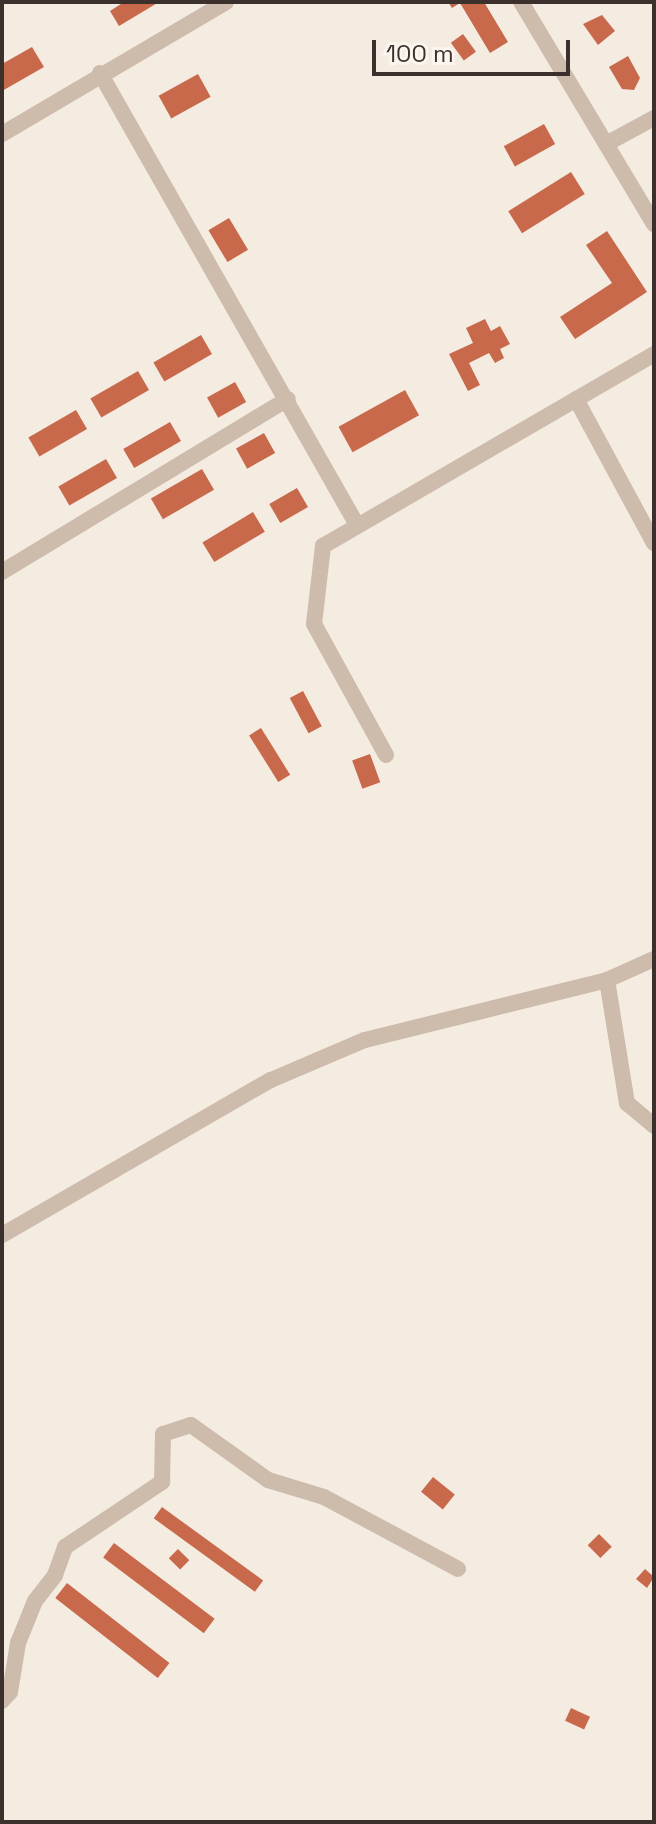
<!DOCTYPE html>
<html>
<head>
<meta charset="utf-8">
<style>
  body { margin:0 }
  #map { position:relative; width:656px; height:1824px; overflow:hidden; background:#f4ebe1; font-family:"Space Grotesk",sans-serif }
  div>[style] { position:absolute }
  .building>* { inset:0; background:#c8694b; transform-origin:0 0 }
  .minor>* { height:16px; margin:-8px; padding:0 8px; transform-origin:8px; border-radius:8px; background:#cdbbac }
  span { translate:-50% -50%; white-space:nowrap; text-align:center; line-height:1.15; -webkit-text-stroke:6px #fbf5ee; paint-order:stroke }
  .frame { position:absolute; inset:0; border:4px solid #3b302b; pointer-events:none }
  .scale { position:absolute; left:372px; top:40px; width:198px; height:36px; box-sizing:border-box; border:4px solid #3b302b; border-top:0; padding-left:10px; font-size:24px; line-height:28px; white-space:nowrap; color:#3b302b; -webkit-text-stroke:6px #fbf5ee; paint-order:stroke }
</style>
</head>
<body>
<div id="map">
  <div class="building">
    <div style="clip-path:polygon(124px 2px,159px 2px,119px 26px,110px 11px)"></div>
    <div style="clip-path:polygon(448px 2px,484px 2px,508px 42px,490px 53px,460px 3px,452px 8px)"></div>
    <div style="clip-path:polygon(602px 15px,615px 31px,598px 45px,583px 24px)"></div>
    <div style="left:463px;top:34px;width:22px;height:15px;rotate:54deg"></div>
    <div style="clip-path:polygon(32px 47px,44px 67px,2px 91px,2px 64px)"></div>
    <div style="clip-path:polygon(628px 56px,640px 78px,634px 90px,622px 89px,609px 67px)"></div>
    <div style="left:198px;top:74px;width:26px;height:45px;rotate:61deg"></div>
    <div style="left:544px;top:124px;width:23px;height:46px;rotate:61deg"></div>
    <div style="left:571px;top:172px;width:26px;height:74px;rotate:58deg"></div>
    <div style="left:229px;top:218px;width:37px;height:24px;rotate:59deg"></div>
    <div style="clip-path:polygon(607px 231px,647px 292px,575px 339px,560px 317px,612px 283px,586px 245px)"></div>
    <div style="clip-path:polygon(485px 319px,491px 331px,500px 326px,510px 344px,500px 349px,504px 358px,495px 363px,489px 353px,469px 363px,480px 385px,468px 391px,449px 354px,473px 343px,466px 328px)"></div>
    <div style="left:201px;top:335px;width:22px;height:55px;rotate:60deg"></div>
    <div style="left:138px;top:371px;width:22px;height:55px;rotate:60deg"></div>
    <div style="left:235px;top:382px;width:23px;height:32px;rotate:61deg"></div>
    <div style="left:405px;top:390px;width:29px;height:76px;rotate:61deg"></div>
    <div style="left:76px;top:410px;width:22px;height:55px;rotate:60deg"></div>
    <div style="left:170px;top:422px;width:22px;height:54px;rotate:60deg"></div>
    <div style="left:264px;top:433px;width:23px;height:32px;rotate:61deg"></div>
    <div style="left:106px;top:459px;width:22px;height:55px;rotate:60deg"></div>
    <div style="left:202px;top:469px;width:24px;height:59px;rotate:60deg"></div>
    <div style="left:297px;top:488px;width:22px;height:32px;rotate:60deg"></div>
    <div style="left:253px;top:512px;width:23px;height:59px;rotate:59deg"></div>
    <div style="left:303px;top:691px;width:40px;height:15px;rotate:62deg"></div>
    <div style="left:261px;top:728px;width:55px;height:14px;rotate:58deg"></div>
    <div style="left:370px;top:754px;width:30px;height:19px;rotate:70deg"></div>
    <div style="left:433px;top:1477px;width:28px;height:19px;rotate:39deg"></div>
    <div style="left:162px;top:1507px;width:125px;height:14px;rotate:36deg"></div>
    <div style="left:599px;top:1534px;width:18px;height:16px;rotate:45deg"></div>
    <div style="left:114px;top:1543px;width:126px;height:18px;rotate:37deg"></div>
    <div style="left:178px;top:1549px;width:16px;height:13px;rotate:45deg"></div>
    <div style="clip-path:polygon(645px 1569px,654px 1577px,647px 1588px,636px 1579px)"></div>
    <div style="left:67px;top:1583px;width:130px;height:19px;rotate:38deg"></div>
    <div style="left:571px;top:1708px;width:21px;height:14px;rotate:25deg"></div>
  </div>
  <div class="minor">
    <div style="left:521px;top:2px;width:259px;rotate:59.1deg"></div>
    <div style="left:100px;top:73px;width:520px;rotate:60.38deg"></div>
    <div style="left:2px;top:134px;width:260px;rotate:-30.5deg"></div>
    <div style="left:606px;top:144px;width:55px;rotate:-28.4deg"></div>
    <div style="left:576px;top:399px;width:164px;rotate:61.6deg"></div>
    <div style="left:2px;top:572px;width:334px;rotate:-31.2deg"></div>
    <div style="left:386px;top:755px;width:149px;rotate:-118.8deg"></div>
    <div style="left:314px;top:624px;width:79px;rotate:-83.4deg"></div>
    <div style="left:323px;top:546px;width:383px;rotate:-30.1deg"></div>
    <div style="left:607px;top:980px;width:125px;rotate:80.8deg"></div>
    <div style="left:627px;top:1103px;width:35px;rotate:40deg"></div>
    <div style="left:2px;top:1235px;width:310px;rotate:-30deg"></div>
    <div style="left:271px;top:1080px;width:102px;rotate:-23.1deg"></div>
    <div style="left:365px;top:1040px;width:249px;rotate:-13.9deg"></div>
    <div style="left:607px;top:980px;width:51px;rotate:-24.1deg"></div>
    <div style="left:2px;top:1701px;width:12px;rotate:-48deg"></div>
    <div style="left:10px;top:1692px;width:50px;rotate:-80.7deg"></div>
    <div style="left:18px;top:1643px;width:45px;rotate:-68deg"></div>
    <div style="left:35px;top:1601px;width:33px;rotate:-52deg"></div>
    <div style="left:55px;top:1575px;width:30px;rotate:-70deg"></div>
    <div style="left:65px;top:1547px;width:117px;rotate:-33.8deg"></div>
    <div style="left:162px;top:1482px;width:48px;rotate:-88.8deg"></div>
    <div style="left:163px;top:1434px;width:29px;rotate:-18deg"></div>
    <div style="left:191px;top:1425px;width:95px;rotate:35.5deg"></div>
    <div style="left:268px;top:1480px;width:59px;rotate:16.9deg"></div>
    <div style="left:324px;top:1497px;width:152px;rotate:28.2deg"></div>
  </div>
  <div class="frame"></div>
  <div class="scale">100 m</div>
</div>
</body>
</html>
